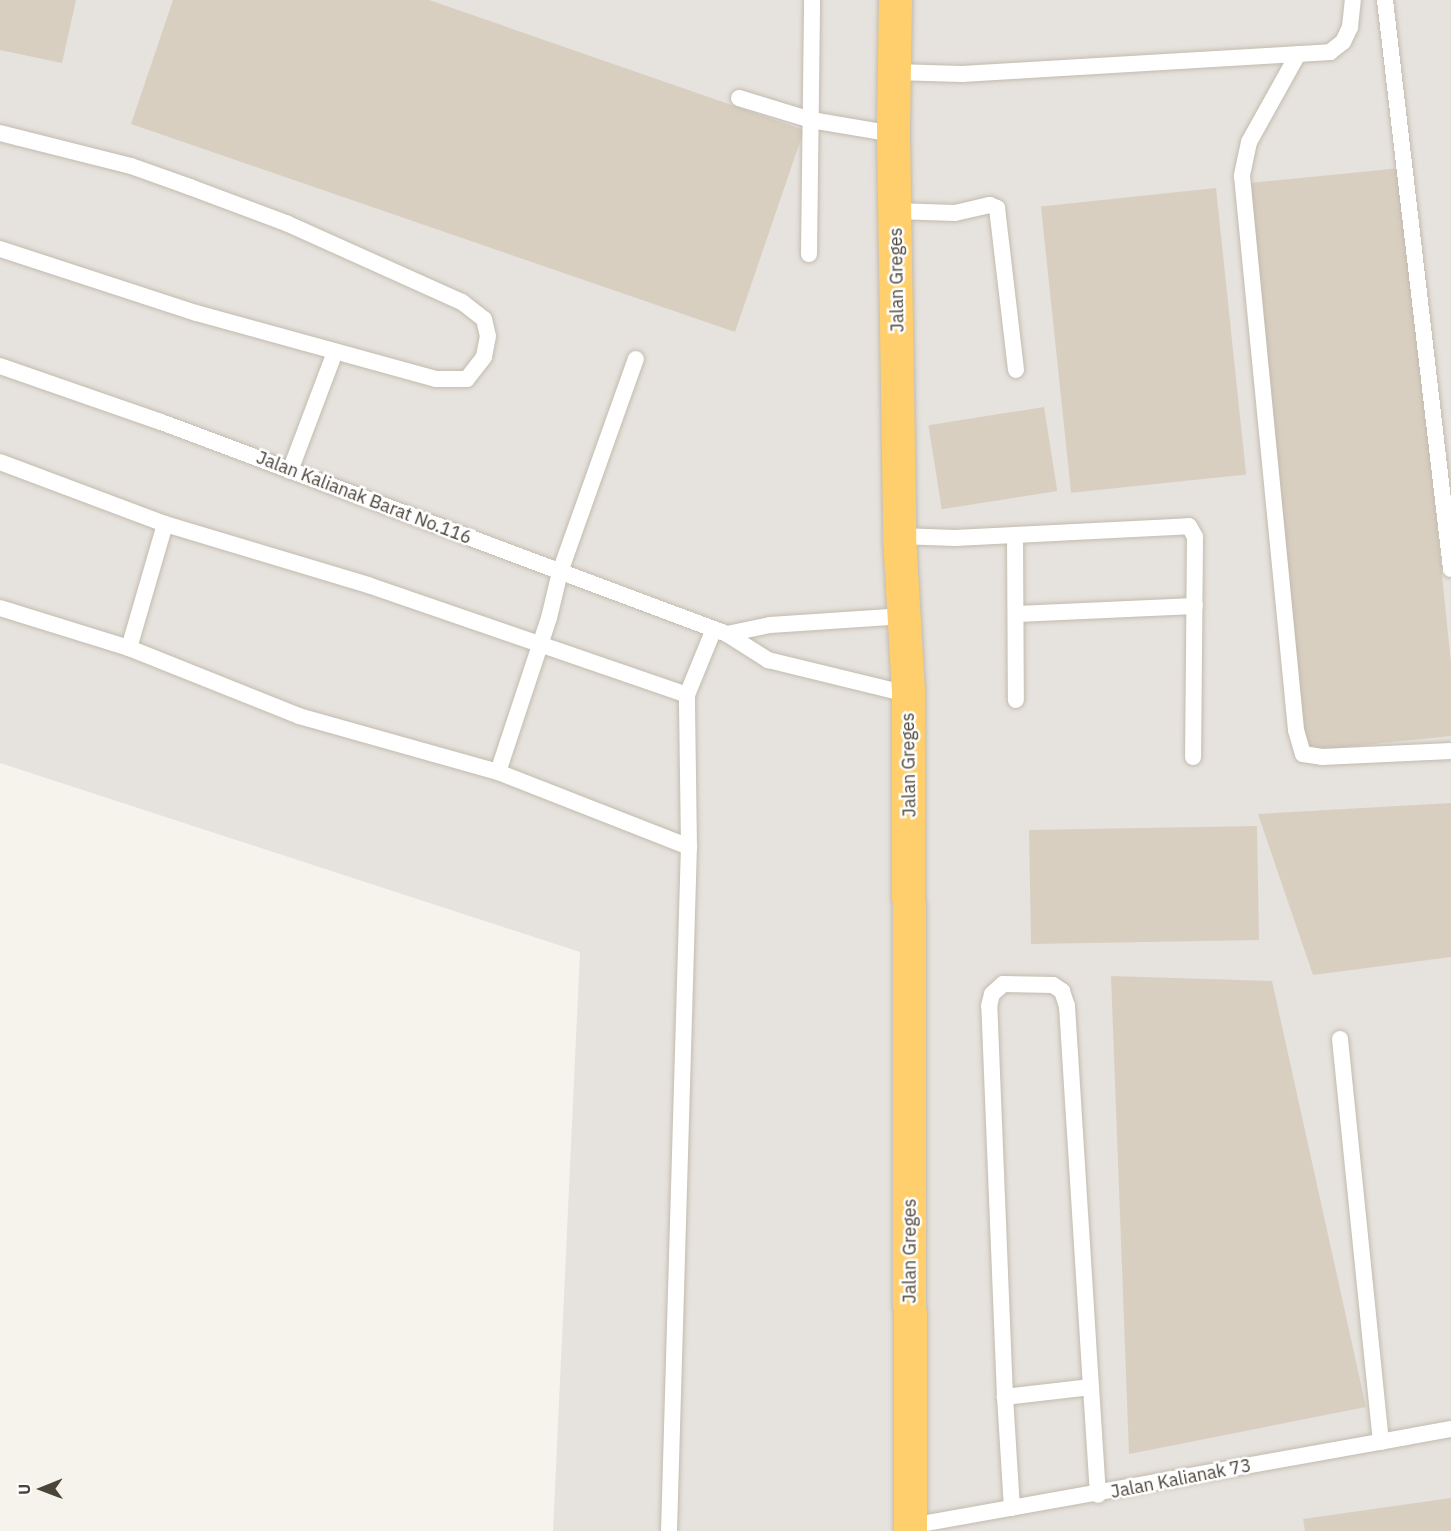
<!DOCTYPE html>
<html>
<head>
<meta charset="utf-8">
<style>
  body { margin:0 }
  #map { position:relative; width:1451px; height:1531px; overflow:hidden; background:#f6f3ec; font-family:"IBM Plex Sans",sans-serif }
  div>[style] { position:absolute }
  .industrial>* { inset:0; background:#e6e2dd }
  .building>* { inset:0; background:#d8cfc1; transform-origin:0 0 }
  .roads { filter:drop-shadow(0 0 2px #c2bbae) drop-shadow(0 0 2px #c2bbae) }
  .lane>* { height:16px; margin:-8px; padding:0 8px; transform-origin:8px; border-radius:8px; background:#fff }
  .highway>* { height:33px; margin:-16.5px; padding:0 16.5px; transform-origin:16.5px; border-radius:16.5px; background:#ffcf6e }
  span { translate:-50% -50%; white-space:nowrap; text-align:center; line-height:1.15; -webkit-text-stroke:5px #fff; paint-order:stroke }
  .street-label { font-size:18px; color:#4b4439 }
  .north { position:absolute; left:12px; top:1459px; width:60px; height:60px; -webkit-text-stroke:4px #fff; paint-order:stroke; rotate:269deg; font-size:16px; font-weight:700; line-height:24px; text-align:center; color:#4b4439 }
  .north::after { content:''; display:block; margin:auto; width:21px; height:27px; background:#4b4439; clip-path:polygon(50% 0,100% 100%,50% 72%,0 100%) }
</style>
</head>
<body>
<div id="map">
  <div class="industrial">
    <div style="clip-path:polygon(0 0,1451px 0,1451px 1531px,553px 1531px,580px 952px,0 763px)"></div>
  </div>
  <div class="building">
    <div style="clip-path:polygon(0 0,76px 0,62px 63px,0 50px)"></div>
    <div style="clip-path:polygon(173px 0,429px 0,804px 130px,735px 332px,131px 124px)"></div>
    <div style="clip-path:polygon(1401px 168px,1451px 664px,1451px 736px,1306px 751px,1249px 183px)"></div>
    <div style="left:1216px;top:188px;width:288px;height:176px;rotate:84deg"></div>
    <div style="left:1044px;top:407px;width:85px;height:117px;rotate:81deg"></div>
    <div style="clip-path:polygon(1451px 803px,1451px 957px,1313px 975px,1258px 814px)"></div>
    <div style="left:1257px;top:826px;width:114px;height:228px;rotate:89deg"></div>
    <div style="clip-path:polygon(1111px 976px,1272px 981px,1366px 1407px,1129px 1454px)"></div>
    <div style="clip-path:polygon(1451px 1498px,1451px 1531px,1305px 1531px,1303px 1519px)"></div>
  </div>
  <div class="roads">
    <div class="lane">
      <div style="left:1385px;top:0;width:573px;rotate:83.38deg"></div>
      <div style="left:1298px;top:54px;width:101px;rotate:119.1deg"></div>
      <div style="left:1249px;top:142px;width:35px;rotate:102deg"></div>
      <div style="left:1242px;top:176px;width:557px;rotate:84.43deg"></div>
      <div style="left:1296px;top:730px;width:25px;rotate:74deg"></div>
      <div style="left:1303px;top:754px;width:19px;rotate:9deg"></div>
      <div style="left:1322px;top:757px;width:129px;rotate:-2.7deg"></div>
      <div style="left:894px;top:72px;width:68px;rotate:1.7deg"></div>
      <div style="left:962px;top:74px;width:369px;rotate:-3.4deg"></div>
      <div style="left:1330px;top:52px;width:16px;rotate:-38deg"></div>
      <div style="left:1343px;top:42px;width:17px;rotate:-65deg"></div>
      <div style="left:1350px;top:27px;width:27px;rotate:-84deg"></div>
      <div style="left:739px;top:98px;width:75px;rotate:17deg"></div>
      <div style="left:811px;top:120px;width:83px;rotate:9.7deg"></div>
      <div style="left:0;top:133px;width:135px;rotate:14.1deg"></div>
      <div style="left:131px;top:166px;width:63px;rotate:19.6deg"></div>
      <div style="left:190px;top:187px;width:103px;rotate:20.6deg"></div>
      <div style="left:286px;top:223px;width:193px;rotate:24.2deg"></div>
      <div style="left:462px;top:302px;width:28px;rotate:38deg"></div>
      <div style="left:484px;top:319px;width:17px;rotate:77deg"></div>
      <div style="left:488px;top:336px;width:21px;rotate:101deg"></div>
      <div style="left:484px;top:357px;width:28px;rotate:128deg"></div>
      <div style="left:467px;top:379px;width:31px;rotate:180deg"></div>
      <div style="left:436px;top:379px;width:249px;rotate:-164.6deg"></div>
      <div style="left:196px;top:313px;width:206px;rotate:-161.9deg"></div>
      <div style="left:896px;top:211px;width:59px;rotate:1.9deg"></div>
      <div style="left:955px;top:213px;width:36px;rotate:-13deg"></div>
      <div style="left:990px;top:205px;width:8px;rotate:23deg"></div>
      <div style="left:997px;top:208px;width:163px;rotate:83.3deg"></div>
      <div style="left:809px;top:254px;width:254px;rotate:-89.3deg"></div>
      <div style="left:0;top:366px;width:170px;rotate:19.2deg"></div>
      <div style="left:161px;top:422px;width:604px;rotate:20.53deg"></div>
      <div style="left:727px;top:634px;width:49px;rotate:32.4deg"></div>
      <div style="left:768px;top:660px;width:144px;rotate:13.7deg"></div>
      <div style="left:0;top:462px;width:176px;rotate:20.6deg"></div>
      <div style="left:165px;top:524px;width:212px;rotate:16.7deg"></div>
      <div style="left:368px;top:585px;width:337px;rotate:19deg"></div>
      <div style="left:687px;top:695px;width:71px;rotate:-67.8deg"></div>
      <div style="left:290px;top:471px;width:127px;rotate:-69.3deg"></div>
      <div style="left:1015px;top:535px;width:165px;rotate:89.7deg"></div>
      <div style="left:899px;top:536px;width:56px;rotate:2deg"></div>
      <div style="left:955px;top:538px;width:234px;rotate:-2.9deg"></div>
      <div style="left:1189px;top:526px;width:13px;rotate:61deg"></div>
      <div style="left:1195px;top:537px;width:220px;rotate:90.5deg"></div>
      <div style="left:0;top:608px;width:135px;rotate:17.2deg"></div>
      <div style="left:129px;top:648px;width:183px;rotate:21.8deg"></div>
      <div style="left:299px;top:716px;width:207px;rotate:15.7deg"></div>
      <div style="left:498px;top:772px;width:205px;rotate:21.4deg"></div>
      <div style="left:1017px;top:614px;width:178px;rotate:-2.6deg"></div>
      <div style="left:727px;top:634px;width:44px;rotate:-11.8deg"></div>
      <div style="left:770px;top:625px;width:135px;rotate:-3.8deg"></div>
      <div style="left:129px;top:648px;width:129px;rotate:-73.8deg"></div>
      <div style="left:498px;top:772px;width:162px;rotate:-71.7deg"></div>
      <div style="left:549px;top:618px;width:47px;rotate:-76.6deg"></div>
      <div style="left:560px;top:572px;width:226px;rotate:-70.4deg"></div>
      <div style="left:1340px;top:1039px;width:405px;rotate:84.2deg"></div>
      <div style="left:1091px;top:1387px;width:108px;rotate:86.3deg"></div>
      <div style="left:1005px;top:1397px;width:391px;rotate:-92.3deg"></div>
      <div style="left:989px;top:1006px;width:12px;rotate:-76deg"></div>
      <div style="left:992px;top:994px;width:15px;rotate:-42deg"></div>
      <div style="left:1003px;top:984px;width:50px;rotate:1.1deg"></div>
      <div style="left:1053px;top:985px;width:11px;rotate:34deg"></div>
      <div style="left:1062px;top:991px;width:16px;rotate:72deg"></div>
      <div style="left:1067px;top:1006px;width:382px;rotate:86.4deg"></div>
      <div style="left:1091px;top:1387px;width:87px;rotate:173.4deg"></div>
      <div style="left:1005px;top:1397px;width:111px;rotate:86.4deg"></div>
      <div style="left:910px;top:1526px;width:550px;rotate:-10.16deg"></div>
      <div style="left:669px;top:1531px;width:684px;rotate:-88.33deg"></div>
      <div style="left:689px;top:847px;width:152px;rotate:-90.8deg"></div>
    </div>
    <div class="highway">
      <div style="left:895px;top:0;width:134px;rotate:90.9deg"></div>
      <div style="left:893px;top:134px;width:402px;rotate:89.1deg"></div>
      <div style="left:899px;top:536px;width:158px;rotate:86.7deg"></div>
      <div style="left:908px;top:694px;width:837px;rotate:89.86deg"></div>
    </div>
  </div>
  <div class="street-label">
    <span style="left:897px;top:280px;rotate:-91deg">Jalan Greges</span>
    <span style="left:364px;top:498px;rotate:21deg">Jalan Kalianak Barat No.116</span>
    <span style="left:909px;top:765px;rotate:-91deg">Jalan Greges</span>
    <span style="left:910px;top:1251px;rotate:-90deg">Jalan Greges</span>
    <span style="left:1181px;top:1479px;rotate:-11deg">Jalan Kalianak 73</span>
  </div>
  <div class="north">U</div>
</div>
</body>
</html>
